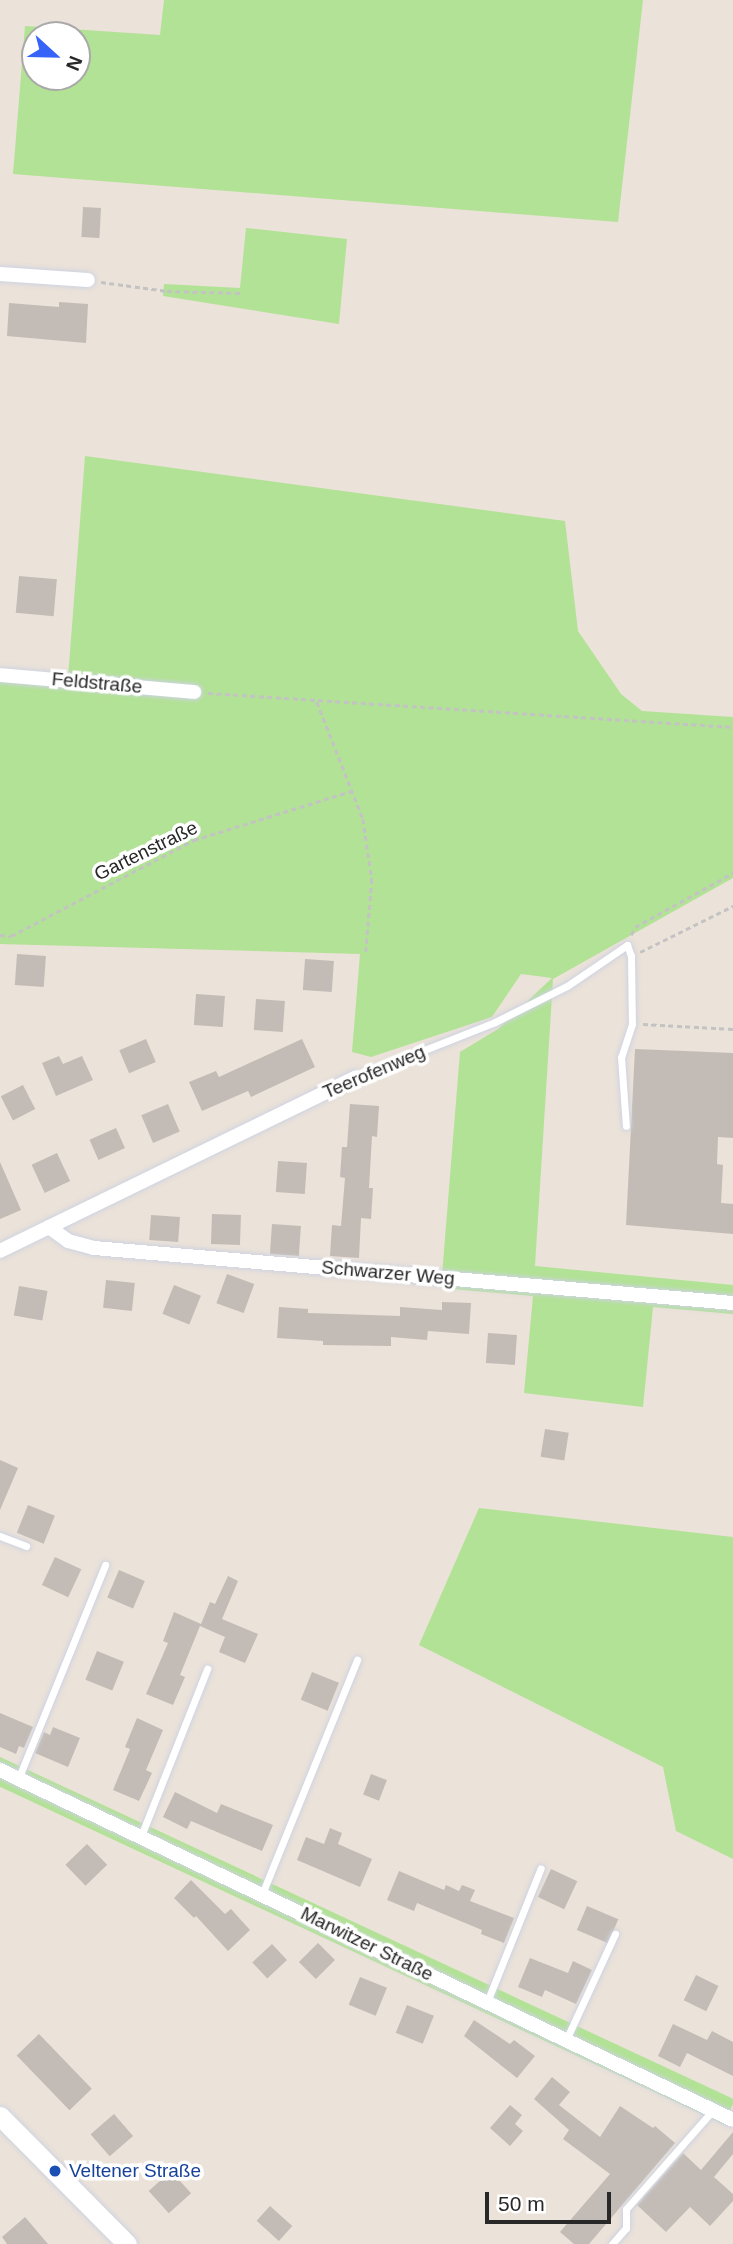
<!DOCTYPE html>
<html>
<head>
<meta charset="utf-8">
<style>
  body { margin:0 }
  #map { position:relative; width:733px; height:2244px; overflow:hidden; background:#ebe2d9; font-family:Helvetica,sans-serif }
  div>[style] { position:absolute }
  .green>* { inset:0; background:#b2e295; transform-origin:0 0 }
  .building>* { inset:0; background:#c3bcb6; transform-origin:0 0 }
  .path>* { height:2.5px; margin-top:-1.25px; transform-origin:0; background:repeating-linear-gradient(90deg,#c3c3c3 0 5px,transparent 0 8.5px) }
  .roads { filter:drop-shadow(0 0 2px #ced3e1) drop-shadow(0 0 2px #ced3e1) }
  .service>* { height:7px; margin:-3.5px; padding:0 3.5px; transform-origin:3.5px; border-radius:3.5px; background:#fff }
  .minor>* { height:14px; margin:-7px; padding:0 7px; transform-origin:7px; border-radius:7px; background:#fff }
  .secondary>* { height:19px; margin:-9.5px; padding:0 9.5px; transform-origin:9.5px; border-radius:9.5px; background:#fff }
  .dots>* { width:19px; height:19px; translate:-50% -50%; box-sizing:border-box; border:4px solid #fff; border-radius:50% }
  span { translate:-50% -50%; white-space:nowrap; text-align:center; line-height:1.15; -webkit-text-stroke:7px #fff; paint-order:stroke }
  .street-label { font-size:19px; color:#282828 }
  .transit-label { font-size:19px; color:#164399 }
  .left { translate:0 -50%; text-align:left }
  .north { position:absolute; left:21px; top:21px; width:70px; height:70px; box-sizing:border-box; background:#fff; border:2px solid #a9a9a9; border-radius:50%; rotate:112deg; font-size:19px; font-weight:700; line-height:28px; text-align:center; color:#282828 }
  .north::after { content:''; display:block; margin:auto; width:24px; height:32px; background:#3763f9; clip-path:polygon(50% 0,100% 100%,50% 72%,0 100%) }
  .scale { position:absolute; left:485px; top:2192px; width:126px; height:32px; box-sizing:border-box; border:4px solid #282828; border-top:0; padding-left:9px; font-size:21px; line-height:24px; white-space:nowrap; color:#282828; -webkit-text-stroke:5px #fff; paint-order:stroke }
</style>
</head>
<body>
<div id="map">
  <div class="green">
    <div style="clip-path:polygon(evenodd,164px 0,643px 0,618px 222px,13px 174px,25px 26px,160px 35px,164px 0,35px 35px,77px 35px,77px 77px,35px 77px,35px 35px)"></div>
    <div style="clip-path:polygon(246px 228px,347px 239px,339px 324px,163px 296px,164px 284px,240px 288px)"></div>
    <div style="clip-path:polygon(85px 456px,565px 521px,578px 631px,621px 694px,642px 711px,733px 717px,733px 878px,553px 979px,535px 1266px,733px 1285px,733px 1314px,653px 1307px,643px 1407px,524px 1393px,533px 1296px,441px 1288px,460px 1052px,498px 1029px,552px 978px,521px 974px,492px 1017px,371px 1057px,352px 1052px,360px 954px,0 944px,0 673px,68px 678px)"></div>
    <div style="clip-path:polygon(479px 1508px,733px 1537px,733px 1859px,676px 1831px,663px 1767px,419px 1645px)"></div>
    <div style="left:0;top:1757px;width:811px;height:27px;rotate:25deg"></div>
  </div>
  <div class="building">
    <div style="left:83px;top:207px;width:18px;height:30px;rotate:3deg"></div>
    <div style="clip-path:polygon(59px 302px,88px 304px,86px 343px,7px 336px,9px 303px,59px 307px)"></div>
    <div style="left:19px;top:576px;width:38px;height:37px;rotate:5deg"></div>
    <div style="left:17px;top:954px;width:29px;height:31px;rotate:4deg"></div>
    <div style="left:305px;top:959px;width:29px;height:31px;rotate:4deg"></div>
    <div style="left:196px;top:994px;width:29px;height:31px;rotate:4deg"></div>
    <div style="left:256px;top:999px;width:29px;height:31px;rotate:4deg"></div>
    <div style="left:146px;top:1039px;width:25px;height:29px;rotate:67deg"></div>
    <div style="clip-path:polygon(302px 1039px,315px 1067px,251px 1097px,248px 1091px,202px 1111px,189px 1082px,216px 1071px,219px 1077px)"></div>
    <div style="clip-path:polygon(635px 1049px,733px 1053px,733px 1138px,718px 1137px,717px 1164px,723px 1165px,721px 1203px,733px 1204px,733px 1234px,626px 1225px)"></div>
    <div style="clip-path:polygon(59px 1056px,63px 1064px,82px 1056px,93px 1080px,56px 1096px,42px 1063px)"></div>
    <div style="left:23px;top:1085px;width:27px;height:25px;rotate:63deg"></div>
    <div style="left:168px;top:1104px;width:30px;height:29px;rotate:67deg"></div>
    <div style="clip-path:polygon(350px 1104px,379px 1106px,377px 1137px,372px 1136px,369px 1188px,373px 1188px,371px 1219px,361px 1218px,359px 1258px,330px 1256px,332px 1225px,341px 1226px,345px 1178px,340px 1177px,342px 1147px,347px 1147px)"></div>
    <div style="left:116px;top:1128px;width:22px;height:29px;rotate:66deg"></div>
    <div style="left:57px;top:1153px;width:31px;height:28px;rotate:65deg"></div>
    <div style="left:278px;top:1161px;width:29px;height:31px;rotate:4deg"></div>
    <div style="clip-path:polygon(0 1162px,21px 1210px,0 1219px)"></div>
    <div style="left:212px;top:1214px;width:29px;height:30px;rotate:2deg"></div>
    <div style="left:151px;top:1215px;width:29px;height:25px;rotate:4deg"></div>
    <div style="left:272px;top:1224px;width:29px;height:30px;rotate:4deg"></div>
    <div style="left:227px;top:1274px;width:29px;height:31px;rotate:20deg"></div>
    <div style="left:106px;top:1280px;width:29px;height:28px;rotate:6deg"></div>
    <div style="left:174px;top:1285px;width:29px;height:31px;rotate:22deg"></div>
    <div style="left:19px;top:1286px;width:29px;height:30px;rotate:10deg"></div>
    <div style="clip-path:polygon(442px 1302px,471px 1303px,469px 1334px,428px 1331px,427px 1340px,391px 1337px,391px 1346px,323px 1345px,323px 1341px,277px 1338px,279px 1307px,308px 1309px,308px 1313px,400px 1316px,400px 1307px,442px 1310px)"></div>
    <div style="left:488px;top:1333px;width:29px;height:30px;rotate:4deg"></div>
    <div style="left:545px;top:1429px;width:24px;height:28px;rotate:9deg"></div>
    <div style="clip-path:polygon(0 1460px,18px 1468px,0 1510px)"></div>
    <div style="left:28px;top:1505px;width:29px;height:30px;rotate:22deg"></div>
    <div style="left:55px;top:1557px;width:29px;height:31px;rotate:25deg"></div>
    <div style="left:119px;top:1570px;width:28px;height:30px;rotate:23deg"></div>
    <div style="clip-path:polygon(228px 1576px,238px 1581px,222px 1619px,258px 1634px,245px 1663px,219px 1652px,225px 1637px,200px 1626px,180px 1675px,185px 1677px,173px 1705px,146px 1694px,168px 1643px,163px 1641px,174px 1612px,201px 1624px,210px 1602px,215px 1604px)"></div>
    <div style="left:97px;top:1651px;width:29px;height:31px;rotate:22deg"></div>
    <div style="left:312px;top:1672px;width:29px;height:30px;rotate:22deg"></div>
    <div style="clip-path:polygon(0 1713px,33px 1727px,24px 1748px,19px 1746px,16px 1754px,0 1747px)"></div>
    <div style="clip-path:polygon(137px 1718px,163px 1730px,146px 1770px,152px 1773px,139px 1801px,113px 1790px,130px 1749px,125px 1747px)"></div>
    <div style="clip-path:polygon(53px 1727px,80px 1738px,68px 1767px,35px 1753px,44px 1732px,50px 1735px)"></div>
    <div style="left:371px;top:1774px;width:17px;height:22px;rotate:21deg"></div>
    <div style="clip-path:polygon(175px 1792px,217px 1813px,221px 1804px,273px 1825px,262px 1851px,191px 1821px,187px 1829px,163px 1817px)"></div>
    <div style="clip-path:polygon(330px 1828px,342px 1833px,338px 1844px,372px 1859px,360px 1887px,297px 1860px,306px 1837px,324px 1844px)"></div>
    <div style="left:87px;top:1844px;width:29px;height:30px;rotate:46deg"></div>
    <div style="left:551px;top:1869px;width:29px;height:31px;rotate:25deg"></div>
    <div style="clip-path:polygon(399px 1871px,444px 1890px,446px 1885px,459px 1891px,462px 1885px,475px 1890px,470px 1901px,514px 1918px,504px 1943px,481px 1934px,482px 1930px,417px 1903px,414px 1911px,387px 1900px)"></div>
    <div style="clip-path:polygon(191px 1880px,225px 1914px,231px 1909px,250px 1930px,228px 1951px,196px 1916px,194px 1918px,174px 1898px)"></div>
    <div style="left:587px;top:1906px;width:34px;height:26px;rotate:23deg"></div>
    <div style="left:318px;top:1943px;width:24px;height:27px;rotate:45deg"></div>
    <div style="left:272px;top:1944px;width:22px;height:27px;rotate:47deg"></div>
    <div style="clip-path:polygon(530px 1958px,568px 1973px,573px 1961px,592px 1970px,576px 2004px,545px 1990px,542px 1997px,518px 1987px)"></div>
    <div style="left:696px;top:1975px;width:25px;height:28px;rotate:26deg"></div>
    <div style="left:360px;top:1977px;width:29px;height:30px;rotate:22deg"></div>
    <div style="left:407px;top:2005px;width:29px;height:30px;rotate:22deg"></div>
    <div style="clip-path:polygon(474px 2020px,510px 2044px,514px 2040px,535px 2056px,517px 2078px,464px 2036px)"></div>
    <div style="clip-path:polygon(673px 2024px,707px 2040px,712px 2031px,733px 2042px,733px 2076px,687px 2053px,680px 2067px,658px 2056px)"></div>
    <div style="left:39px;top:2034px;width:76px;height:31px;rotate:46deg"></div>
    <div style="clip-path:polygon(552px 2077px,570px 2092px,559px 2105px,600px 2137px,620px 2106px,653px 2128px,655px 2126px,675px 2143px,589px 2244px,574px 2244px,560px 2232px,610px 2174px,563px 2139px,569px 2130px,534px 2099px)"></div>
    <div style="clip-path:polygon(510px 2105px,522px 2115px,515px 2124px,523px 2131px,510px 2146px,490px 2128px)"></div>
    <div style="left:114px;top:2114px;width:29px;height:31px;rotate:49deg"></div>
    <div style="clip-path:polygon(733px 2132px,733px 2154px,714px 2177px,733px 2194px,733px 2201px,710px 2226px,690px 2207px,666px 2232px,637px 2205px,683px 2153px,701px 2170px)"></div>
    <div style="left:171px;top:2171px;width:30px;height:30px;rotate:48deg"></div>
    <div style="left:270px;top:2206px;width:30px;height:20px;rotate:42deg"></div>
    <div style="clip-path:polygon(25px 2217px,48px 2244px,7px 2244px,2px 2237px)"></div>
  </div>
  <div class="path">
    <div style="left:101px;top:282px;width:67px;rotate:7.8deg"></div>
    <div style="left:167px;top:291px;width:73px;rotate:1.6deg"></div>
    <div style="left:208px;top:693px;width:526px;rotate:3.71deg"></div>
    <div style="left:317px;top:702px;width:126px;rotate:68.5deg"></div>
    <div style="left:363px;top:819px;width:61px;rotate:81.5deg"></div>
    <div style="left:372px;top:879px;width:73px;rotate:94.7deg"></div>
    <div style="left:0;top:935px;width:11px;rotate:5deg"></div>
    <div style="left:11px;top:936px;width:207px;rotate:-27.7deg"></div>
    <div style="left:194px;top:840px;width:164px;rotate:-17.3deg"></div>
    <div style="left:631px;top:935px;width:9px;rotate:-63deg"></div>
    <div style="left:635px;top:927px;width:112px;rotate:-28.9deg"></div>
    <div style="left:640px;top:952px;width:104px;rotate:-26.3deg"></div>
    <div style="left:643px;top:1024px;width:90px;rotate:3.2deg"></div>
  </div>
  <div class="roads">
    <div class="service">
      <div style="left:356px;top:1077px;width:149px;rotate:-21.6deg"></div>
      <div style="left:495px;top:1022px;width:80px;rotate:-26.6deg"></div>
      <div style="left:567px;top:986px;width:73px;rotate:-34.3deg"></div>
      <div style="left:627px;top:945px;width:12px;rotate:70deg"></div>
      <div style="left:631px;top:956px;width:68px;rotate:89.2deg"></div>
      <div style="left:632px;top:1024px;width:35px;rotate:108deg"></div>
      <div style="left:621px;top:1057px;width:69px;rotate:85.9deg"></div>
      <div style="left:0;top:1536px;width:28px;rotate:21deg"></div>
      <div style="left:19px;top:1777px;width:229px;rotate:-67.9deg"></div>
      <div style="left:141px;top:1836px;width:180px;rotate:-68.4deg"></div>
      <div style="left:262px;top:1894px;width:253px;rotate:-67.9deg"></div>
      <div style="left:487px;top:2002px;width:144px;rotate:-68.1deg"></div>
      <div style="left:566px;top:2040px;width:117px;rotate:-65.2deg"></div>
      <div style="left:612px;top:2244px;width:21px;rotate:-49deg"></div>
      <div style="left:626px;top:2228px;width:19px;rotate:-90deg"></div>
      <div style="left:626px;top:2209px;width:130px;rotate:-48.7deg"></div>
    </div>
    <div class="minor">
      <div style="left:0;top:274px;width:88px;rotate:3.9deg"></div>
      <div style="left:0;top:675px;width:195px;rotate:5deg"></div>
      <div style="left:49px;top:1227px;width:24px;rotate:36deg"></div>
      <div style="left:68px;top:1241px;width:27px;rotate:15deg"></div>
      <div style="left:94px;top:1248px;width:641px;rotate:4.92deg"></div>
      <div style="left:0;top:1251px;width:396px;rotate:-26deg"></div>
      <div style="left:0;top:1770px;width:812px;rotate:25.52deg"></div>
    </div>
    <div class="secondary">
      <div style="left:0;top:2116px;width:180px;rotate:45.2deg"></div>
    </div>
  </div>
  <div class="dots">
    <div style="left:55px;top:2171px;background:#1a4fb4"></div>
  </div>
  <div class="street-label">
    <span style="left:97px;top:683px;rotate:5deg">Feldstraße</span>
    <span style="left:146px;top:851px;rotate:-26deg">Gartenstraße</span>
    <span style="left:374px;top:1072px;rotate:-23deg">Teerofenweg</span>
    <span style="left:388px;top:1273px;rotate:5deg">Schwarzer Weg</span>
    <span style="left:367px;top:1944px;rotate:26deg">Marwitzer Straße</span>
  </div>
  <div class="transit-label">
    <span class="left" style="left:69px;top:2171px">Veltener Straße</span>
  </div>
  <div class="north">N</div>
  <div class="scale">50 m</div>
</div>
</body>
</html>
